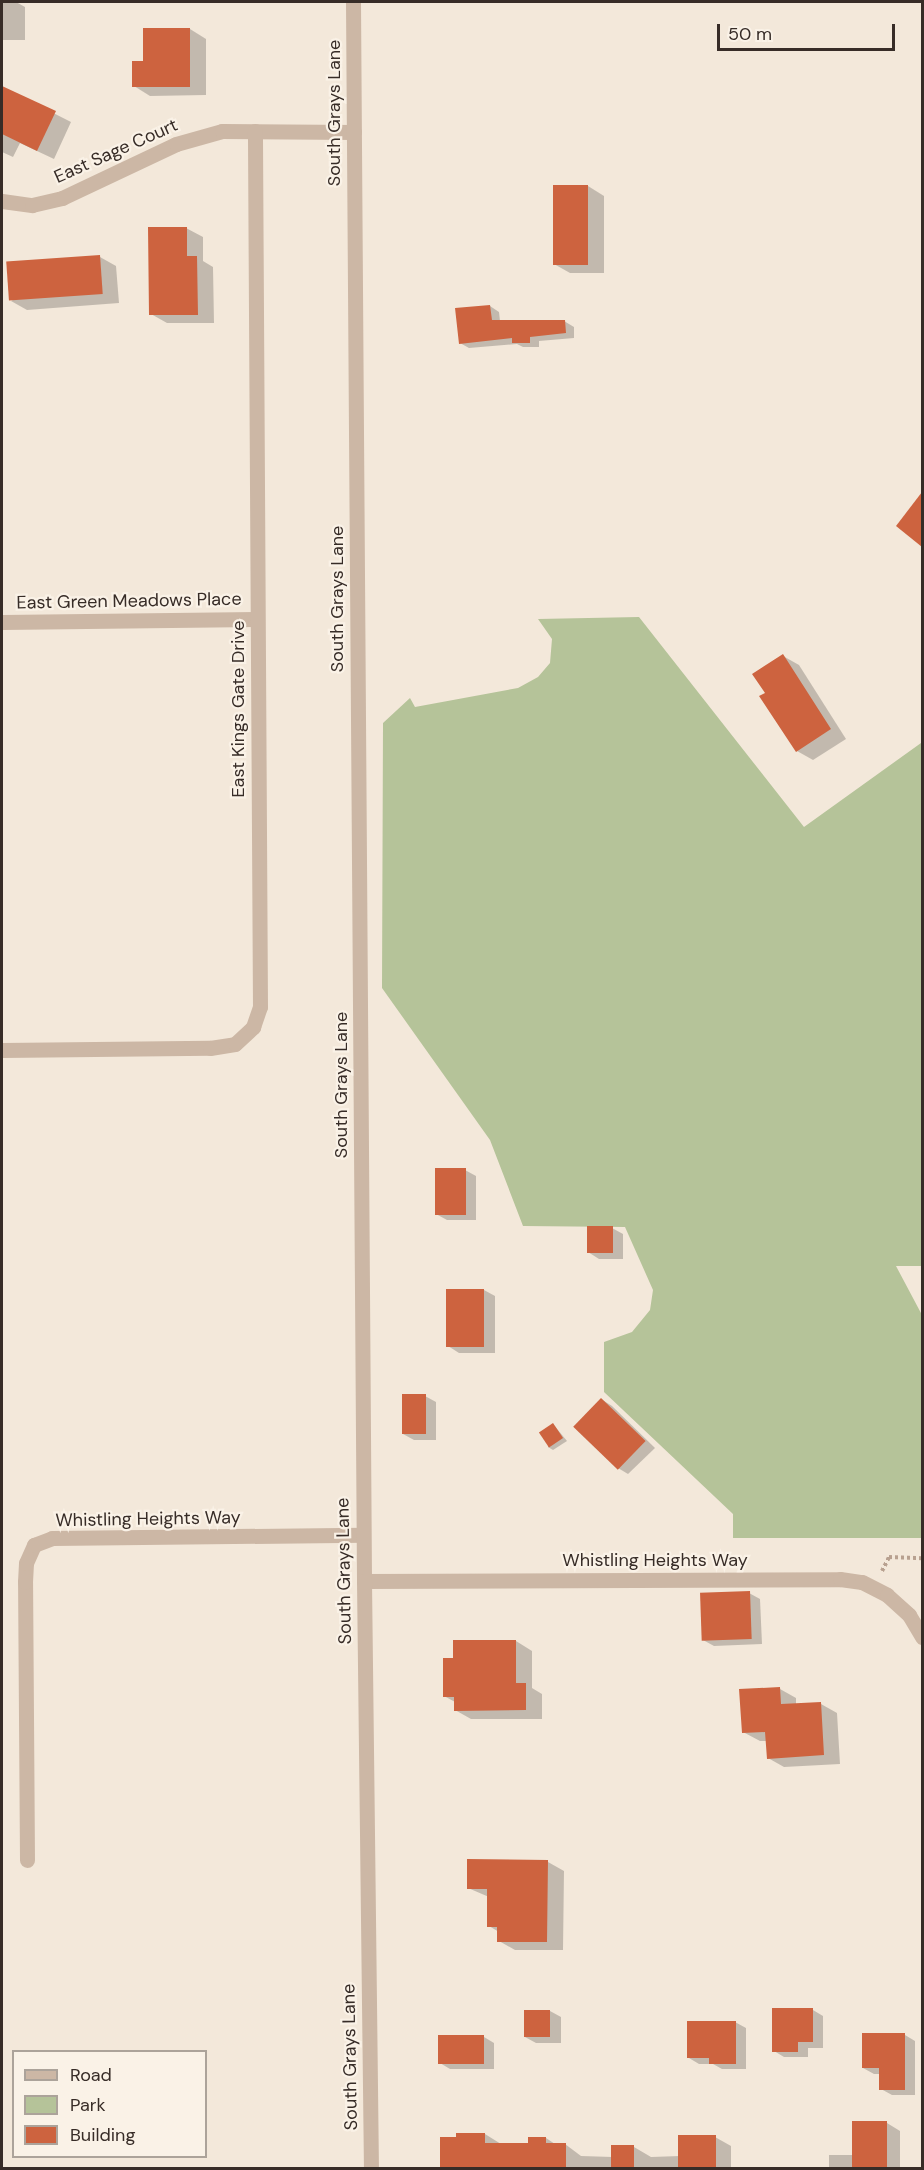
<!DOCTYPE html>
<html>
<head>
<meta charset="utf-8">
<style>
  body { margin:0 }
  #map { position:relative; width:924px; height:2170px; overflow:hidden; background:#f3e8da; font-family:"DM Sans",sans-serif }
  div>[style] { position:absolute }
  .green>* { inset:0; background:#b5c399 }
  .shadow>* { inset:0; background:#0003 }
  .building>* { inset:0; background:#cd633f; transform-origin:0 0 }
  .path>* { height:4px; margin-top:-2px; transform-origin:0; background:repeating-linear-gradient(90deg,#b8a190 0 3px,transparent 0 6px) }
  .minor>* { height:15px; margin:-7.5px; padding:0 7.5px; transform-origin:7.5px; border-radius:7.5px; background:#ccb7a5 }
  .tertiary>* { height:15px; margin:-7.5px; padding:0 7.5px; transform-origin:7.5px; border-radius:7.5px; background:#ccb7a5 }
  span { translate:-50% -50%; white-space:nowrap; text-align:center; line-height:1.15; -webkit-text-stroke:4.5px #faf2e7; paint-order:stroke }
  .street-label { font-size:18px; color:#372c27 }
  .frame { position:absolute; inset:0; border:3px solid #372c27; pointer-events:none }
  .legend { position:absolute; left:12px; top:2050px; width:195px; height:108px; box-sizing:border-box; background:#faf2e7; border:2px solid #aca39a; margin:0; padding:8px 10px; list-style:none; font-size:18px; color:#372c27 }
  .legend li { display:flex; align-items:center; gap:12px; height:30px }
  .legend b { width:30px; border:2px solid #aca39a }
  .scale { position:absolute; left:717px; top:24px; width:178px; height:27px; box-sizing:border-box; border:3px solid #372c27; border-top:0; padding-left:8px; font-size:18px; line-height:21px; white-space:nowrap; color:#372c27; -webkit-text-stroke:4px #faf2e7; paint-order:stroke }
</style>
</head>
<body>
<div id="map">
  <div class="green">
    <div style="clip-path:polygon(639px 617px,804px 827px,921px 743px,922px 745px,922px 1266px,896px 1266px,922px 1315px,922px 1538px,733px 1538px,733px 1514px,604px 1392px,604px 1342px,632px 1332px,650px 1310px,653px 1290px,625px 1227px,523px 1226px,490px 1140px,382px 988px,383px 723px,410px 698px,415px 707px,518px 688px,538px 677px,550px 663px,552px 639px,538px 619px)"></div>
  </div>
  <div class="shadow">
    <div style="clip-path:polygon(2px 2px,16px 2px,25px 7px,25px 40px,2px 40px)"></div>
    <div style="clip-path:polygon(190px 29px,206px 39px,206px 95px,150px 96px,134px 86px,144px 63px)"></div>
    <div style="clip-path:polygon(2px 87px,71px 122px,54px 159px,20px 143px,13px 157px,2px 152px)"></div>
    <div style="clip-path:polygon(588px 186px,604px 196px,604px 273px,570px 273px,554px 264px)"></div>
    <div style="clip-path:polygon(186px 228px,203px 237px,203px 261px,213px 267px,214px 323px,167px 323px,151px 314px)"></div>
    <div style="clip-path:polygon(100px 257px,116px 266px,119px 303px,27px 310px,11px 301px)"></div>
    <div style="clip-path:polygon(490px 306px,499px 312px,500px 321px,564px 321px,574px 327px,574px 338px,539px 341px,539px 347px,523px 347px,517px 344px,469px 348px,460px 343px)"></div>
    <div style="clip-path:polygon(921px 496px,922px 497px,922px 545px,898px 526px)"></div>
    <div style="clip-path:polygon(783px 656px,799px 665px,846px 739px,813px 760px,797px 751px,767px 693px)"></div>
    <div style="clip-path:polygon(465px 1170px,476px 1176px,476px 1220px,447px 1220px,436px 1214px)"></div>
    <div style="clip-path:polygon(612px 1228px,623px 1234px,623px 1259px,599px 1259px,588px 1252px)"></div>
    <div style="clip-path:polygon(448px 1290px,484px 1290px,495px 1296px,495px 1353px,459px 1353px,448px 1346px)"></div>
    <div style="clip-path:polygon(425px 1396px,436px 1402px,436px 1440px,414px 1440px,403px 1434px)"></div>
    <div style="clip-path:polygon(601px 1399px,612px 1406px,655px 1448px,628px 1474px,618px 1468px)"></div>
    <div style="clip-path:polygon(553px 1424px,567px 1441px,553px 1450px,548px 1447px)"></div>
    <div style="clip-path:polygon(749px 1593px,760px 1599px,762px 1644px,714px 1646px,703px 1640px)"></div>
    <div style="clip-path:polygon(516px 1641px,532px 1651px,532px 1688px,542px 1694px,542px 1719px,471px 1719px,455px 1710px,455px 1702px,444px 1696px,455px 1659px)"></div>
    <div style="clip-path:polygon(780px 1689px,796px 1698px,796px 1705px,821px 1704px,837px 1713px,840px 1764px,784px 1767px,768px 1758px,767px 1741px,760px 1741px,743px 1732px)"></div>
    <div style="clip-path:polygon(548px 1862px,564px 1871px,563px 1950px,515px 1950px,499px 1941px,499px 1932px,489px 1926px,489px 1897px,468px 1888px)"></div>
    <div style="clip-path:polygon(813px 2010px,823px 2016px,823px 2048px,808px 2048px,808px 2057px,784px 2057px,774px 2051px)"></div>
    <div style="clip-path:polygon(550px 2011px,561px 2017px,561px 2043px,536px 2043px,525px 2037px)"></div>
    <div style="clip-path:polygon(735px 2022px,746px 2028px,746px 2069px,722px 2069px,713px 2064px,699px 2064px,689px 2058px)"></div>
    <div style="clip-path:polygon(905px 2035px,915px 2041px,915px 2095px,892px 2095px,881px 2089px,881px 2074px,874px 2074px,863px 2068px)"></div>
    <div style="clip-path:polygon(484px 2037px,494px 2043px,494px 2069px,450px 2069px,440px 2063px)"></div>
    <div style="clip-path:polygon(887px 2123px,900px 2131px,900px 2168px,829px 2168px,829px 2155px,854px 2155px)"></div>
    <div style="clip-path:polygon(485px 2134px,501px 2144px,529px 2144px,546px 2138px,555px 2144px,565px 2144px,581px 2156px,613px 2157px,634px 2147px,651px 2157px,680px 2156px,715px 2137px,731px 2146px,731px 2168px,442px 2168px,458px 2138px)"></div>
  </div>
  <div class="building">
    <div style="clip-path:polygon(143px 28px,190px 28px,190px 87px,132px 87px,132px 61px,143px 61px)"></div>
    <div style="clip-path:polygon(2px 86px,56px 111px,37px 151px,2px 134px)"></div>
    <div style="left:553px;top:185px;width:35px;height:80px"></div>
    <div style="clip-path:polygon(148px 227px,187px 227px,187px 256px,197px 256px,198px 315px,149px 315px)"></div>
    <div style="left:100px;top:255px;width:39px;height:94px;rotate:86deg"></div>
    <div style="clip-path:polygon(490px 305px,492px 320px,565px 320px,566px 333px,530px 337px,530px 343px,512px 343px,512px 338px,459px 344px,455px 308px)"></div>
    <div style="clip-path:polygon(922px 492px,922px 547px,896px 526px)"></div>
    <div style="clip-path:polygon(783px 654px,831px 729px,796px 752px,759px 696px,765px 693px,752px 674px)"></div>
    <div style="left:435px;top:1168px;width:31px;height:47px"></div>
    <div style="left:587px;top:1226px;width:26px;height:27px"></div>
    <div style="left:446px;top:1289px;width:38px;height:58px"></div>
    <div style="left:402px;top:1394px;width:24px;height:40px"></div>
    <div style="left:601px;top:1398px;width:62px;height:40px;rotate:44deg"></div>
    <div style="left:553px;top:1423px;width:18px;height:17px;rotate:56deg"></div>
    <div style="left:750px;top:1591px;width:48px;height:50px;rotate:88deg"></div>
    <div style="clip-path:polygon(453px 1640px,516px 1640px,516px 1683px,526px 1683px,526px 1710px,454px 1711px,454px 1697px,443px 1697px,443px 1658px,453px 1658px)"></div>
    <div style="clip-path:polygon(780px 1687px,781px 1704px,821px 1702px,824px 1755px,767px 1759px,765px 1732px,742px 1733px,739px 1689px)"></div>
    <div style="clip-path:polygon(467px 1859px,548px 1860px,547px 1942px,497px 1942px,497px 1927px,487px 1927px,487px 1889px,467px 1889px)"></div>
    <div style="clip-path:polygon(772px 2008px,813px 2008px,813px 2042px,798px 2042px,798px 2052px,772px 2052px)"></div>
    <div style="left:524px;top:2010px;width:26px;height:27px"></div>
    <div style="clip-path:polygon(687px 2021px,736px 2021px,736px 2064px,709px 2064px,709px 2058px,687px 2058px)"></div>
    <div style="clip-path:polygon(862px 2033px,905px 2033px,905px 2090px,879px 2090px,879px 2068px,862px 2068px)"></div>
    <div style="left:438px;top:2035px;width:46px;height:29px"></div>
    <div style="left:852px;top:2121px;width:35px;height:48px"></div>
    <div style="clip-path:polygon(456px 2133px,485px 2133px,485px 2143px,528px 2143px,528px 2137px,546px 2137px,546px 2143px,566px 2143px,566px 2169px,440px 2169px,440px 2137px,456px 2137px)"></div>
    <div style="left:678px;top:2135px;width:38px;height:34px"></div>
    <div style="left:611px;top:2145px;width:23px;height:24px"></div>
  </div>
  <div class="path">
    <div style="left:882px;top:1571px;width:16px;rotate:-63deg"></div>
    <div style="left:889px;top:1557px;width:33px;rotate:2deg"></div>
  </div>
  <div class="minor">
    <div style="left:2px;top:201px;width:30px;rotate:8deg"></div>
    <div style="left:32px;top:205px;width:31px;rotate:-13deg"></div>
    <div style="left:62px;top:198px;width:126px;rotate:-25.3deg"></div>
    <div style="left:176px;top:144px;width:48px;rotate:-15.8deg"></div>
    <div style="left:222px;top:131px;width:132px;rotate:0.4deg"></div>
    <div style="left:2px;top:622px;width:255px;rotate:-0.7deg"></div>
    <div style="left:2px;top:1050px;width:208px;rotate:-0.6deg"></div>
    <div style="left:210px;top:1048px;width:25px;rotate:-9deg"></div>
    <div style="left:235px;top:1044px;width:25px;rotate:-43deg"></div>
    <div style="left:253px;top:1027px;width:21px;rotate:-71deg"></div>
    <div style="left:260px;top:1007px;width:876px;rotate:-90.33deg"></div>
    <div style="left:364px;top:1581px;width:476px;rotate:-0.2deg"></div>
    <div style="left:840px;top:1579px;width:22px;rotate:8deg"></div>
    <div style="left:862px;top:1582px;width:28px;rotate:27deg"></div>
    <div style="left:887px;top:1595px;width:30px;rotate:42deg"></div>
    <div style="left:909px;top:1615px;width:26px;rotate:59deg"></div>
    <div style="left:27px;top:1860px;width:278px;rotate:-90.4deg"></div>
    <div style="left:25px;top:1582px;width:19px;rotate:-87deg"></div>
    <div style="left:26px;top:1563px;width:20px;rotate:-66deg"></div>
    <div style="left:34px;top:1545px;width:19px;rotate:-21deg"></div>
    <div style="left:52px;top:1538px;width:311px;rotate:-0.6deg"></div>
  </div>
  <div class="tertiary">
    <div style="left:353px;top:2px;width:1579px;rotate:89.6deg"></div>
    <div style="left:364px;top:1581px;width:587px;rotate:89.32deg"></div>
  </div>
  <div class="street-label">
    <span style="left:334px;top:113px;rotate:-90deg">South Grays Lane</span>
    <span style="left:116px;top:151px;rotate:-24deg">East Sage Court</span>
    <span style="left:337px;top:599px;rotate:-90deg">South Grays Lane</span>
    <span style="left:129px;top:601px;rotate:-1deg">East Green Meadows Place</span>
    <span style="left:238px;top:709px;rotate:-90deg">East Kings Gate Drive</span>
    <span style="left:341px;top:1085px;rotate:-90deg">South Grays Lane</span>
    <span style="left:148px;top:1519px;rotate:-1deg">Whistling Heights Way</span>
    <span style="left:655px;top:1560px">Whistling Heights Way</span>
    <span style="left:344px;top:1571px;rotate:-91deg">South Grays Lane</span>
    <span style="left:350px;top:2057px;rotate:-91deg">South Grays Lane</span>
  </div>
  <div class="frame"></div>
  <ul class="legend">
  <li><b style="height:8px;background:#ccb7a5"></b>Road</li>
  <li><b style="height:16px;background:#b5c399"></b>Park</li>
  <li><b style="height:16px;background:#cd633f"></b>Building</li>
  </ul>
  <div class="scale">50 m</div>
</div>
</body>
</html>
